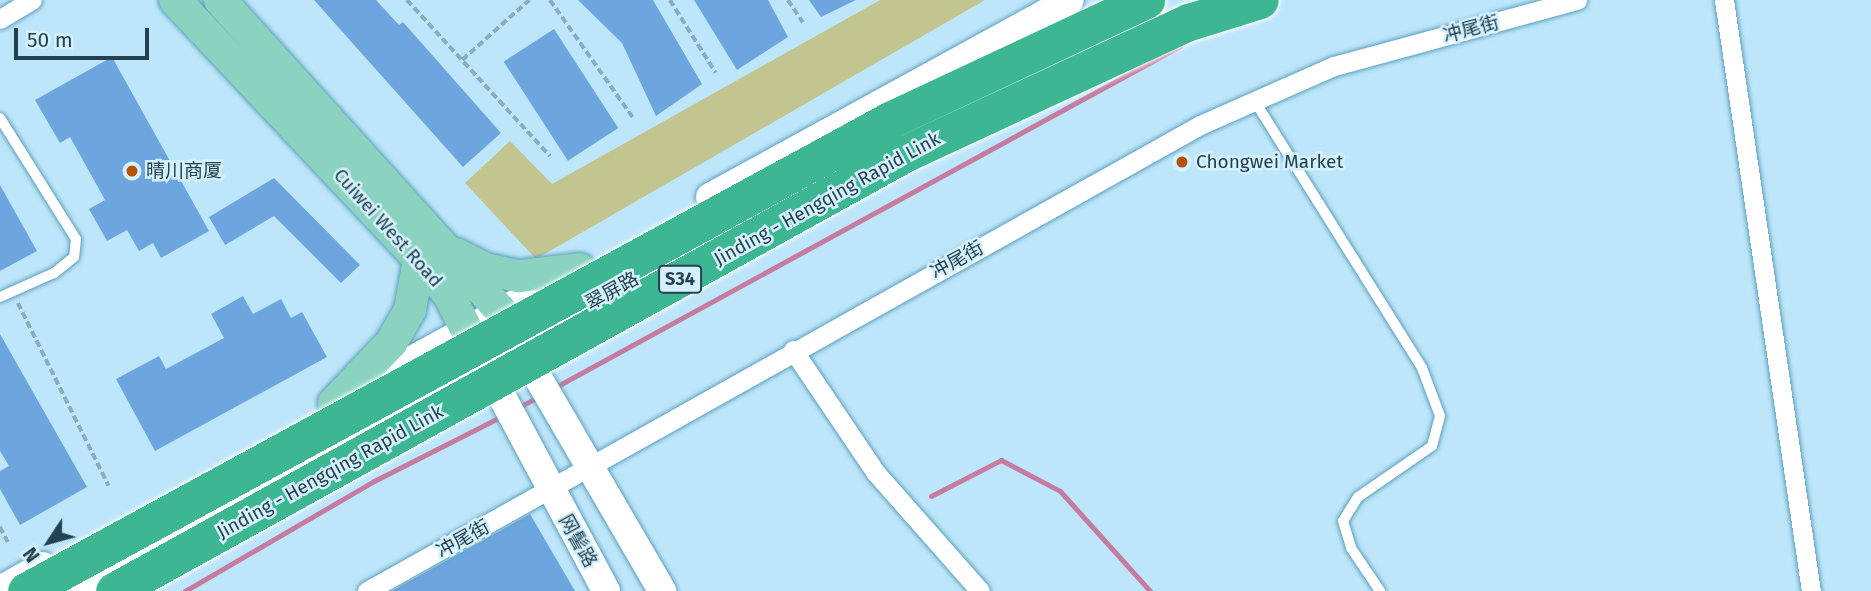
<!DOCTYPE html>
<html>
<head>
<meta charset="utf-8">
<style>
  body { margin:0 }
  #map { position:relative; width:1871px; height:591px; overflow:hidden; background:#bee6fa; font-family:"Fira Sans","Noto Sans SC",sans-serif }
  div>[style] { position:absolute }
  .green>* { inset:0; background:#c3c591 }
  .stream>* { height:5px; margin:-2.5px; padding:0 2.5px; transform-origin:2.5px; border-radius:2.5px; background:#c67ca0 }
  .building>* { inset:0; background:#6da6de; transform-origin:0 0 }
  .path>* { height:3.5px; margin-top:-1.75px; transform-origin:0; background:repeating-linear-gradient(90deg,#89adbf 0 7px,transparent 0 10.5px) }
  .roads { filter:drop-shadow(0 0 2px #5ba0bf) drop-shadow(0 0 2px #5ba0bf) }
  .lane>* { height:10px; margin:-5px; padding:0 5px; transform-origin:5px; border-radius:5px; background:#fff }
  .street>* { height:19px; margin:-9.5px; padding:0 9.5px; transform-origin:9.5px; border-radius:9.5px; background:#fff }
  .secondary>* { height:28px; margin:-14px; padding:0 14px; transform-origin:14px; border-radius:14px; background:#fff }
  .primary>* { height:32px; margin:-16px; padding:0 16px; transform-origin:16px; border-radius:16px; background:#8bd3be }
  .bridges { filter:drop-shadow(0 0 2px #fff) drop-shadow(0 0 2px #fff) }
  .highway-bridge>* { height:37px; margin:-18.5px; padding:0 18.5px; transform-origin:18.5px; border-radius:18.5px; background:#3db692 }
  .dots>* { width:19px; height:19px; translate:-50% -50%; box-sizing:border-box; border:4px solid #d6f1fe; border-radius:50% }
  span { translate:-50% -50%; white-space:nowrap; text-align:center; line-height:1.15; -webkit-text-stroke:5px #d6f1fe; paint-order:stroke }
  .shield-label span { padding:2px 5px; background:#d6f1fe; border:2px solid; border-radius:5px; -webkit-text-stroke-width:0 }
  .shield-label { font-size:18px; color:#24414f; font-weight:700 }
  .street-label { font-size:19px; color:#24414f }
  .poi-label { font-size:19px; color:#24414f }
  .left { translate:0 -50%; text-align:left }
  .north { position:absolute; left:14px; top:507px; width:70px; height:70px; -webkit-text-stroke:5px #d6f1fe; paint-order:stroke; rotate:234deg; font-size:19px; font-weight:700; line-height:28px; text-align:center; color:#24414f }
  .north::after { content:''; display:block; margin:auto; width:24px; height:32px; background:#24414f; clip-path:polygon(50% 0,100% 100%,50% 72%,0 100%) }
  .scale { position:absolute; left:14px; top:28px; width:135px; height:32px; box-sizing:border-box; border:4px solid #24414f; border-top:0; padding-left:9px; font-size:21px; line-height:24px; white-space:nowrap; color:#24414f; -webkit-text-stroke:5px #d6f1fe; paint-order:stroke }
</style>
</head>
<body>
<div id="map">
  <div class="green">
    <div style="clip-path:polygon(880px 0,985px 0,536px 259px,465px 183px,510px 141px,552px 184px)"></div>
  </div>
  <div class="stream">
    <div style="left:552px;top:389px;width:716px;rotate:-28.64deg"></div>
    <div style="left:519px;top:407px;width:21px;rotate:-28deg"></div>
    <div style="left:931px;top:496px;width:79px;rotate:-27.2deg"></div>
    <div style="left:1001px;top:460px;width:67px;rotate:27.7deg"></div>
    <div style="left:1060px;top:491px;width:135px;rotate:48deg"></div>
    <div style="left:185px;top:591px;width:219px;rotate:-30.2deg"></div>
    <div style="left:374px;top:481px;width:146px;rotate:-26.9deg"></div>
  </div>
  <div class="building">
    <div style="clip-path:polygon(314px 0,376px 0,399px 25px,403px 22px,501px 133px,463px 167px)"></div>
    <div style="clip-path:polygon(578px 0,653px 0,702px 84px,656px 116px,622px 43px)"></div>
    <div style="clip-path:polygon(694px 0,768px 0,788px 37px,737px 70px)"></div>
    <div style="clip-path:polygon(809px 0,856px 0,821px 17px)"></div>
    <div style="left:554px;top:29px;width:118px;height:60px;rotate:57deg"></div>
    <div style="clip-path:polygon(112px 57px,209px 231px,161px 258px,153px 243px,139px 251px,127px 230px,107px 241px,89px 209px,105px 200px,70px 137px,60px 143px,35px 100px)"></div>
    <div style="clip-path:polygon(274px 178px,360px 265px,341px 283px,274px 216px,225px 245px,209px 217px)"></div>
    <div style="clip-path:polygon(0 185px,37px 251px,0 271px)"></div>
    <div style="clip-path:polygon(243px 296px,253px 314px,281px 299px,291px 318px,302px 312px,327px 357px,155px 451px,116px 379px,159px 356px,166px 369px,224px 338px,211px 314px)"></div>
    <div style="clip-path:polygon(0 334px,87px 487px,20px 525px,0 489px,0 471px,9px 466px,0 451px)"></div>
    <div style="clip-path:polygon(530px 514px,575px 591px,392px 591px)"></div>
  </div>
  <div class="path">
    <div style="left:407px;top:0;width:212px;rotate:47.5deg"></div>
    <div style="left:550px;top:0;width:146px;rotate:54.8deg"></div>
    <div style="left:670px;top:0;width:86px;rotate:57.8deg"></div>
    <div style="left:788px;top:0;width:27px;rotate:56deg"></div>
    <div style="left:462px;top:60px;width:90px;rotate:-41.8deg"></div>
    <div style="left:18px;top:303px;width:204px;rotate:63.6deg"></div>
    <div style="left:0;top:527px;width:17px;rotate:62deg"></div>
  </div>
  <div class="roads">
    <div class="lane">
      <div style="left:1254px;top:100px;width:316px;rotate:57.9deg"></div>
      <div style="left:1422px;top:368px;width:51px;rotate:69.4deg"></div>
      <div style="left:1440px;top:416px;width:31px;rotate:105deg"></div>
      <div style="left:1432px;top:446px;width:90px;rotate:145.4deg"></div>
      <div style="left:1358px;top:497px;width:28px;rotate:122deg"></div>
      <div style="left:1343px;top:521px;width:28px;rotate:73deg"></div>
      <div style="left:1351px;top:548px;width:52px;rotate:56deg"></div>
      <div style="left:0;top:118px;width:143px;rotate:57.9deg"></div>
      <div style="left:76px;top:239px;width:18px;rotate:96deg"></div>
      <div style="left:74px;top:257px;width:26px;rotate:141deg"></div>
      <div style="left:54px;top:273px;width:59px;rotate:156deg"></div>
    </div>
    <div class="street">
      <div style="left:1724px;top:0;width:597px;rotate:81.63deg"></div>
      <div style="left:0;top:19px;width:37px;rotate:-31deg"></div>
      <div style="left:793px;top:350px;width:148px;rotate:56deg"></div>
      <div style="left:876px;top:473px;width:157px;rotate:48.6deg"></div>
      <div style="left:367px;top:591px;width:954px;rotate:-29.22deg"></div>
      <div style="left:1200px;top:125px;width:146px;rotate:-23.8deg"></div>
      <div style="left:1334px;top:66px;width:252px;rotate:-15.2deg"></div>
    </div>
    <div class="secondary">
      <div style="left:710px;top:197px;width:410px;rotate:-28.7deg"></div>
      <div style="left:519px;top:345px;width:285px;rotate:59.8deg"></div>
      <div style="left:485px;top:365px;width:256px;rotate:61.8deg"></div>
      <div style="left:348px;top:395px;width:256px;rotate:-28.7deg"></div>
      <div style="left:0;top:590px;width:49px;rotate:-29.2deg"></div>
      <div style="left:68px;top:591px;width:351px;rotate:-29deg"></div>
    </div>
    <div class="primary">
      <div style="left:175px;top:0;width:356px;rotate:46.7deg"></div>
      <div style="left:419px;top:259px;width:47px;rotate:50.2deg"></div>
      <div style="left:449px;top:295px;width:75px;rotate:63.1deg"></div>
      <div style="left:220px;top:0;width:418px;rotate:47.9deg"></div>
      <div style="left:500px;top:310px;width:38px;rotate:61deg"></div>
      <div style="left:456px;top:254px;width:33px;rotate:27deg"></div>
      <div style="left:485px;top:269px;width:35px;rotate:12deg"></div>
      <div style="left:519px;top:276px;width:61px;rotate:-6.5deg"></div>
      <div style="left:334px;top:403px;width:83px;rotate:-46.5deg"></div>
      <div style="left:391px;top:343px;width:38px;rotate:-60deg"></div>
      <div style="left:410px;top:310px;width:52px;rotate:-80deg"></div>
    </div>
  </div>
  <div class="bridges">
    <div class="highway-bridge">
      <div style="left:26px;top:591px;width:984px;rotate:-28.6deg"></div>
      <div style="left:890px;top:120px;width:283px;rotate:-25.1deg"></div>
      <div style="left:114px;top:591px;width:903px;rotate:-28.95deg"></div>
      <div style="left:904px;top:154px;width:314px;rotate:-24.9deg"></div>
      <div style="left:1189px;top:22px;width:74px;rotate:-17.2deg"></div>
    </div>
  </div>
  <div class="dots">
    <div style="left:1182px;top:162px;background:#b3530b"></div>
    <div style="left:132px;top:171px;background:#b3530b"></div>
  </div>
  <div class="shield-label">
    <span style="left:680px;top:279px">S34</span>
  </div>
  <div class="street-label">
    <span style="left:1471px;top:29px;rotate:-15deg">冲尾街</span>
    <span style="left:827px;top:199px;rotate:-29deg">Jinding - Hengqing Rapid Link</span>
    <span style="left:388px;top:228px;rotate:48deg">Cuiwei West Road</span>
    <span style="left:957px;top:260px;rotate:-29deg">冲尾街</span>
    <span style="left:612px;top:291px;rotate:-29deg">翠屏路</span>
    <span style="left:330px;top:472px;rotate:-29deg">Jinding - Hengqing Rapid Link</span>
    <span style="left:463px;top:539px;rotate:-29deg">冲尾街</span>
    <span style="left:578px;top:541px;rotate:61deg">网髻路</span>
  </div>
  <div class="poi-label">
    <span class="left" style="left:1196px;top:162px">Chongwei Market</span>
    <span class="left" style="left:146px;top:171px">晴川商厦</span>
  </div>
  <div class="north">N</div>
  <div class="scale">50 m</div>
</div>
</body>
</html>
